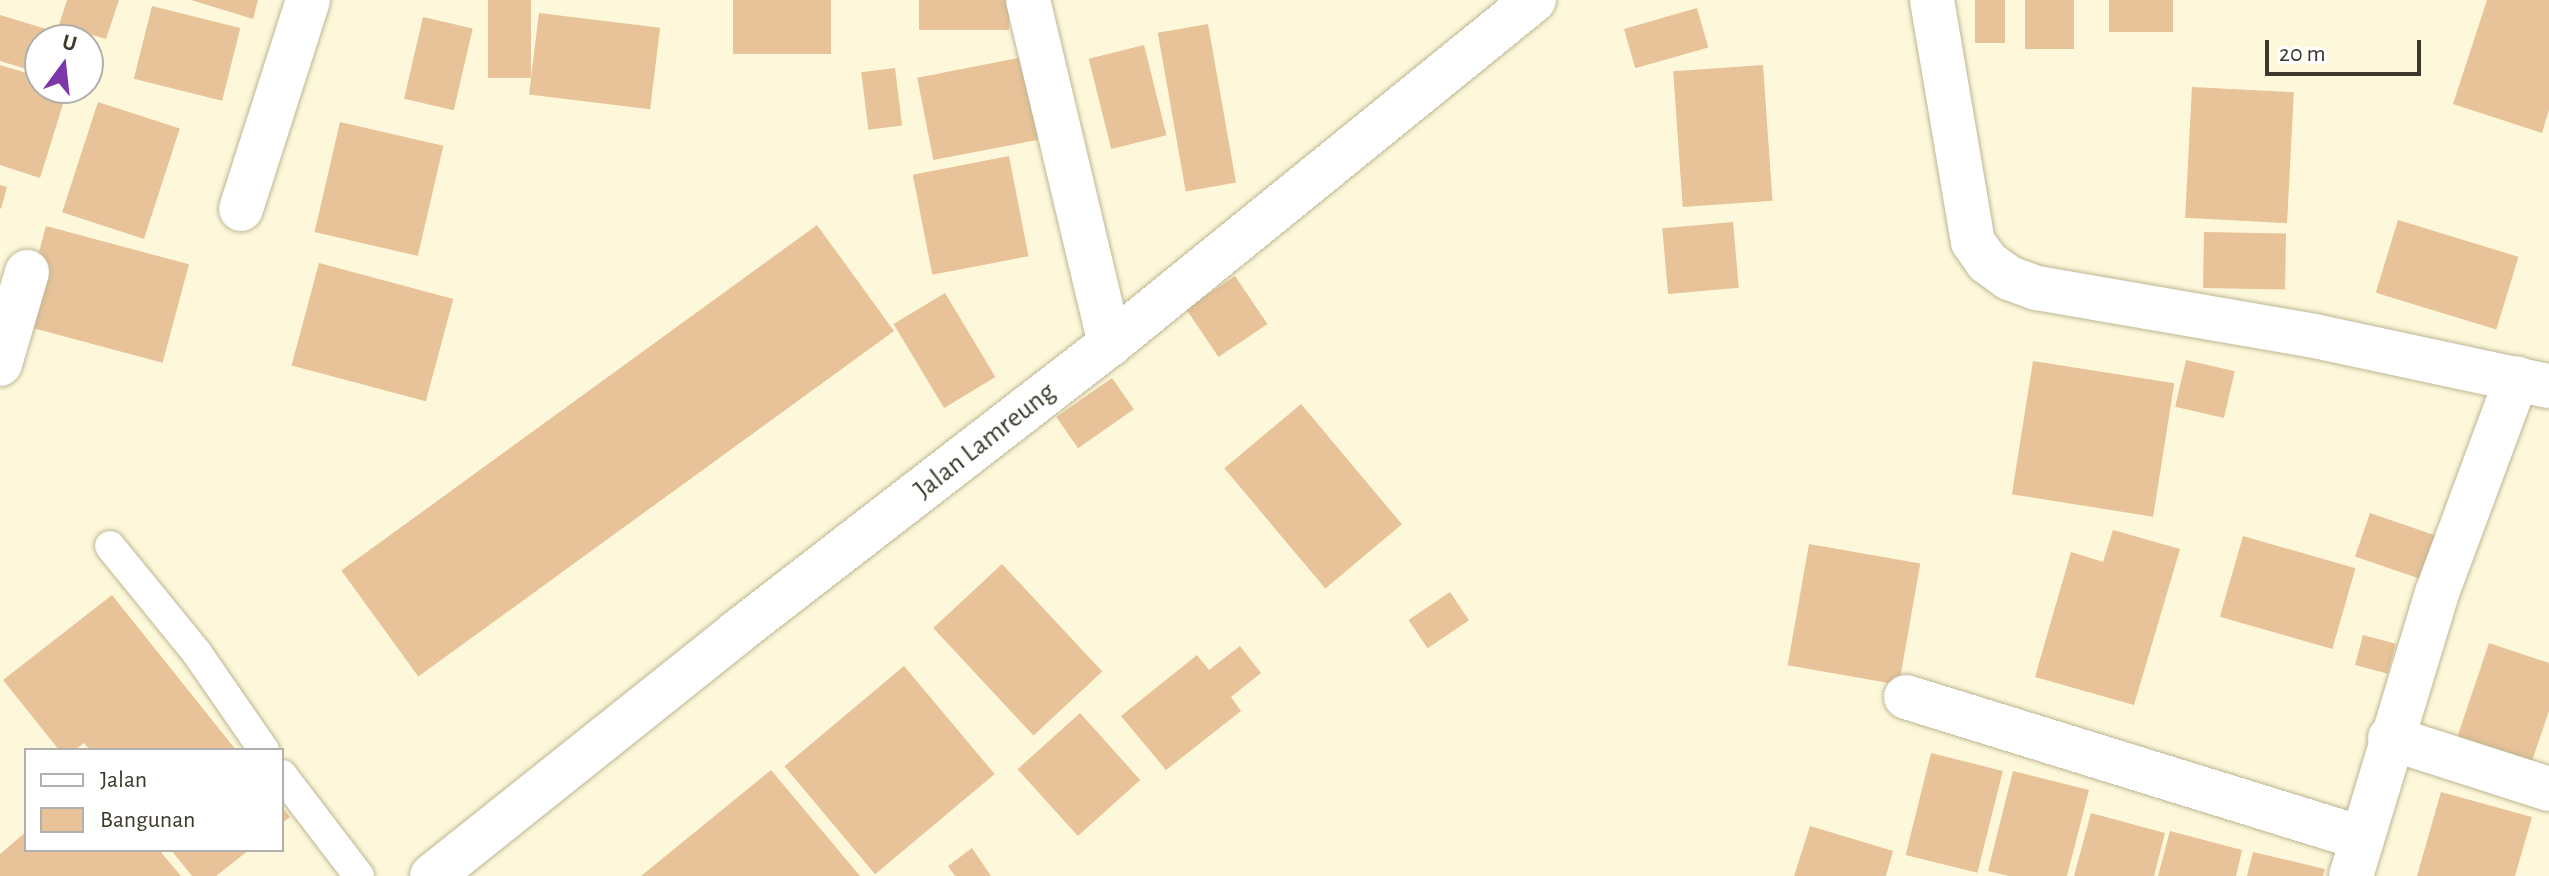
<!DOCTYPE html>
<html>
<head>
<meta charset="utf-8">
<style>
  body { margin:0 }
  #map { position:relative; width:2549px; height:876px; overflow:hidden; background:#fef8db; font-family:"Alegreya Sans",sans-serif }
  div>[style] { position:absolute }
  .building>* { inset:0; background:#e8c298; transform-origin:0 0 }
  .roads { filter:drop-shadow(0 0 2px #bdb693) drop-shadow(0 0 2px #bdb693) }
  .service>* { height:30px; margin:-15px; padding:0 15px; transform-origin:15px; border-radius:15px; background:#fff }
  .minor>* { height:44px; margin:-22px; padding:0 22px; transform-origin:22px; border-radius:22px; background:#fff }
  span { translate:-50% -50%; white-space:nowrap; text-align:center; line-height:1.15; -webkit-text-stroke:7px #fff; paint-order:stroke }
  .street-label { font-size:28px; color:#3c392b }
  .legend { position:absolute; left:24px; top:748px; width:260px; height:104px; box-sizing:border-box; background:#fff; border:2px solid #b1b0aa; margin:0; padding:10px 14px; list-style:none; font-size:24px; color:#3c392b }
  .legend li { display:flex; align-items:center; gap:16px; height:40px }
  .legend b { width:40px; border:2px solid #b1b0aa }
  .north { position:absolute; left:24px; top:24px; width:80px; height:80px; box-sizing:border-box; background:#fff; border:2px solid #b1b0aa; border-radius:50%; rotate:15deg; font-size:22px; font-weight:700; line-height:32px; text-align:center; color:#3c392b }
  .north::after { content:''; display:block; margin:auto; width:28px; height:36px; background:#7c36a9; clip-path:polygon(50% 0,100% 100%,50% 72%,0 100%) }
  .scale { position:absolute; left:2265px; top:40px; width:156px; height:36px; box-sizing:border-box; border:4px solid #3c392b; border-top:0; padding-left:10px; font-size:24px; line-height:28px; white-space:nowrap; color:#3c392b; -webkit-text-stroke:6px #fff; paint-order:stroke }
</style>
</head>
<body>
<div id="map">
  <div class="building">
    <div style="clip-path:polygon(67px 0,119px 0,106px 39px,59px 25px)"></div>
    <div style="clip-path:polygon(191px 0,258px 0,253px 19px)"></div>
    <div style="left:488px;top:0;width:43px;height:78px"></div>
    <div style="left:733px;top:0;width:98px;height:54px"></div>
    <div style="left:919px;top:0;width:90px;height:30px"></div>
    <div style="left:1975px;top:0;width:30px;height:43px"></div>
    <div style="left:2025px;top:0;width:49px;height:49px"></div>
    <div style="left:2109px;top:0;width:64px;height:32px"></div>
    <div style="clip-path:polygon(2487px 0,2549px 0,2549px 110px,2542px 133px,2453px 104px)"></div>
    <div style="left:152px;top:6px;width:91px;height:75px;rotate:14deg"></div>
    <div style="left:1697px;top:8px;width:41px;height:76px;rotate:74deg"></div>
    <div style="left:539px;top:13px;width:122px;height:82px;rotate:7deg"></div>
    <div style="clip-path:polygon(0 15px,79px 39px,79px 40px,40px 40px,40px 73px,0 61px)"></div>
    <div style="left:423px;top:17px;width:51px;height:84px;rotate:13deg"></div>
    <div style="left:1208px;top:24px;width:161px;height:51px;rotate:80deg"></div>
    <div style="left:1144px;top:45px;width:93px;height:57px;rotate:76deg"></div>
    <div style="left:1039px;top:54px;width:84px;height:124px;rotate:79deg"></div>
    <div style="clip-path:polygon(0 65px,40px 77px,40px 88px,68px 88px,40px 178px,0 165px)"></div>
    <div style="left:1763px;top:65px;width:136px;height:90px;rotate:86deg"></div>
    <div style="left:895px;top:68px;width:58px;height:34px;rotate:83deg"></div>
    <div style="left:2192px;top:87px;width:102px;height:131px;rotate:3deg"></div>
    <div style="left:98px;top:102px;width:86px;height:116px;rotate:18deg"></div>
    <div style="left:340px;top:122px;width:106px;height:113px;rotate:13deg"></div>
    <div style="left:1009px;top:156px;width:102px;height:98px;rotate:79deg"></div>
    <div style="clip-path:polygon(0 185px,7px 187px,1px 209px,0 208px)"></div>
    <div style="left:2398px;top:220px;width:126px;height:76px;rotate:17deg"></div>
    <div style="left:1733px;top:222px;width:66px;height:71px;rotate:85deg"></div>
    <div style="left:817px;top:225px;width:131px;height:588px;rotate:54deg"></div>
    <div style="left:46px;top:226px;width:148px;height:102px;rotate:15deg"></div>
    <div style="left:2204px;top:232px;width:82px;height:56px;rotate:1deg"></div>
    <div style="left:319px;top:263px;width:139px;height:106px;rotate:15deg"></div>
    <div style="left:1235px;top:276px;width:58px;height:59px;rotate:56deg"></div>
    <div style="left:945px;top:293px;width:98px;height:60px;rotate:59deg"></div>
    <div style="left:2186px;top:360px;width:50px;height:48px;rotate:13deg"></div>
    <div style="left:2033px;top:361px;width:143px;height:135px;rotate:9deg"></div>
    <div style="left:1112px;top:378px;width:38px;height:68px;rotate:55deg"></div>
    <div style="left:1301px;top:404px;width:157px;height:100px;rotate:50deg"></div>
    <div style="left:2370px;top:513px;width:81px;height:46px;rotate:19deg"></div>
    <div style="clip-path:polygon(2113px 530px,2180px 549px,2134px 705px,2035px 677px,2071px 552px,2103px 562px)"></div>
    <div style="left:2243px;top:536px;width:117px;height:84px;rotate:16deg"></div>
    <div style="left:1809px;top:544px;width:113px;height:123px;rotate:10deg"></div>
    <div style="left:1002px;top:564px;width:147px;height:94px;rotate:47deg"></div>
    <div style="left:1450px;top:592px;width:34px;height:50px;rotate:56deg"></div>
    <div style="clip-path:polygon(112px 595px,236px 750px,90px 750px,84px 743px,75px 750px,59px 750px,3px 680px)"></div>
    <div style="left:2363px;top:635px;width:34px;height:31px;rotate:15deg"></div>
    <div style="clip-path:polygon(2489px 643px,2549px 663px,2549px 711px,2531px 764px,2457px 738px)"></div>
    <div style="clip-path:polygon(1240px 646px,1261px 673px,1231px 697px,1241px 711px,1166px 770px,1121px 716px,1197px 655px,1209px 670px)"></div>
    <div style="left:904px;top:666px;width:141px;height:156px;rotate:50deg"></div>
    <div style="left:1080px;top:713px;width:90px;height:84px;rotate:48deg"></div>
    <div style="left:1931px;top:753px;width:74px;height:105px;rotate:14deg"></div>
    <div style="clip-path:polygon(771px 770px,860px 876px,641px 876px)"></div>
    <div style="clip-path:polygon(2013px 771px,2089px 790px,2067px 876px,2009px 876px,1988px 871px)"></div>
    <div style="clip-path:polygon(2441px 792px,2532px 817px,2515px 876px,2417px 876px)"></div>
    <div style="clip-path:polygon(282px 807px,290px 817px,282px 823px)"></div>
    <div style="clip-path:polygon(2091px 813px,2165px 833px,2154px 876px,2074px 876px)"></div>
    <div style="clip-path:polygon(1810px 826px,1893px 851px,1886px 876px,1794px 876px)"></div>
    <div style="clip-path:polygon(2170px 831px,2242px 850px,2236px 876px,2158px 876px)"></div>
    <div style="clip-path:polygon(26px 832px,26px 850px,159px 850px,181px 876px,0 876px,0 854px)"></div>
    <div style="clip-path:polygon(972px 848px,991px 876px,955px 876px,948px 866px)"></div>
    <div style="clip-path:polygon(171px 850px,249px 850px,216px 876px,192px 876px)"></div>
    <div style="clip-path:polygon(2253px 852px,2325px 869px,2323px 876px,2247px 876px)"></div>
  </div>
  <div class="roads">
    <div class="service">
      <div style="left:110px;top:546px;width:138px;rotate:50.9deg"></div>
      <div style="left:197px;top:653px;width:118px;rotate:55.4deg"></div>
      <div style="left:282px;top:775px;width:127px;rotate:52.7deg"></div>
    </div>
    <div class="minor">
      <div style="left:1028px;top:0;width:354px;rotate:76.6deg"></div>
      <div style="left:1932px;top:0;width:245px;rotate:80.4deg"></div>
      <div style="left:1973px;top:242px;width:24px;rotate:55deg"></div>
      <div style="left:1987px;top:262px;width:27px;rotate:36deg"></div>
      <div style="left:2009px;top:278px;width:30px;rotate:20deg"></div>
      <div style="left:2037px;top:288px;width:282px;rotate:9.8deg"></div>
      <div style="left:2315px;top:336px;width:239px;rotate:12.1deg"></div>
      <div style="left:241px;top:209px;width:219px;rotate:-72.2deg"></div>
      <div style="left:0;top:364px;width:96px;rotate:-73.6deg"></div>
      <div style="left:1906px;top:697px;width:476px;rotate:17.2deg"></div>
      <div style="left:2390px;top:738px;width:167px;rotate:17.8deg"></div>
      <div style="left:432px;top:876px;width:389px;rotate:-38.6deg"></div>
      <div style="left:736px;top:633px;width:473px;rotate:-37.7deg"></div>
      <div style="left:1110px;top:344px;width:546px;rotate:-39.05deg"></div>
      <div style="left:2351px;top:876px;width:296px;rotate:-73.1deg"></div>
      <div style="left:2437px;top:593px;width:229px;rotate:-69.6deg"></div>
    </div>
  </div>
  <div class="street-label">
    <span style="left:985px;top:441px;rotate:-38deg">Jalan Lamreung</span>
  </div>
  <ul class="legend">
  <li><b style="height:10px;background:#fff"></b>Jalan</li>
  <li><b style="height:22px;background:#e8c298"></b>Bangunan</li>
  </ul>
  <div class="north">U</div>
  <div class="scale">20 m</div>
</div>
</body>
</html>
